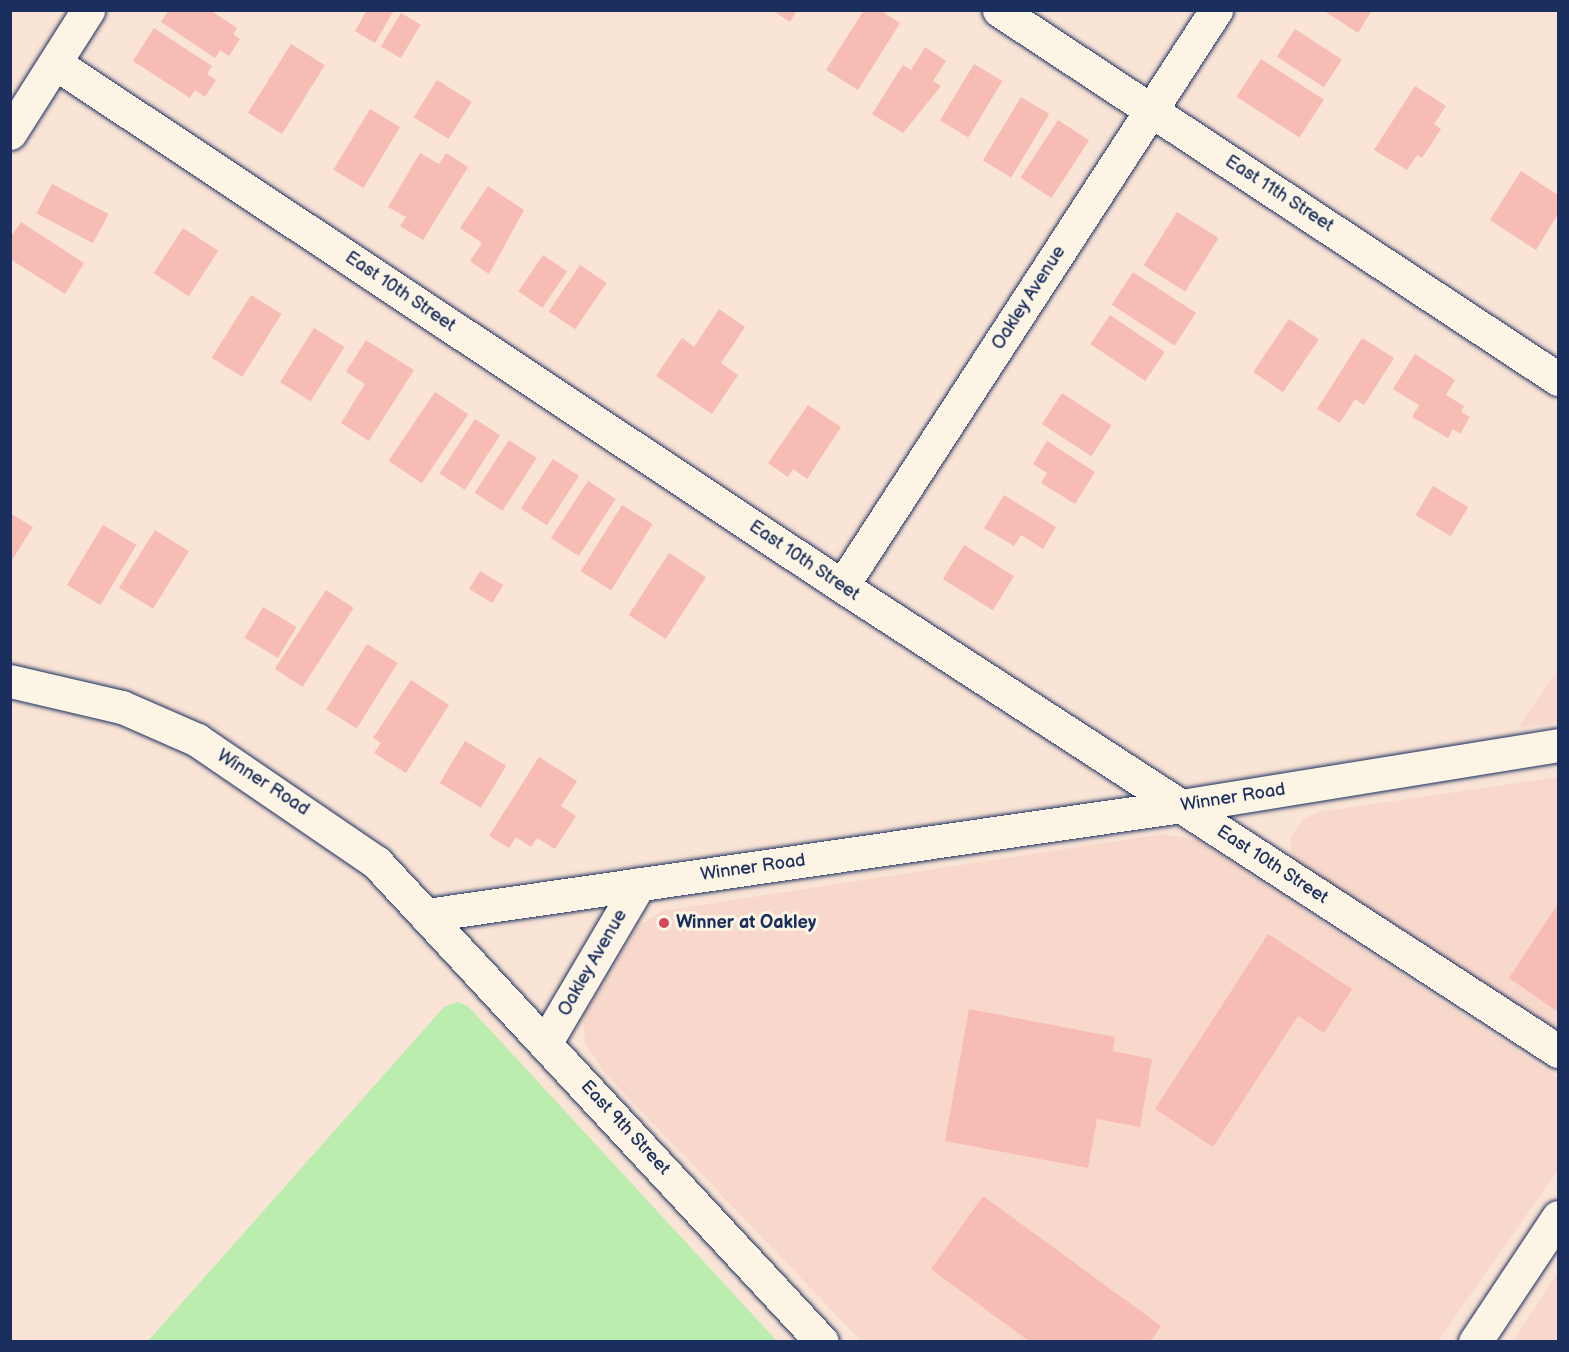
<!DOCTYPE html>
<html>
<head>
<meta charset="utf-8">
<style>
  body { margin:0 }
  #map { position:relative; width:1569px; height:1352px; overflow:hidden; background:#fae4d6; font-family:"Balsamiq Sans",sans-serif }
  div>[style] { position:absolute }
  .built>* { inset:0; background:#f9d8cc }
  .green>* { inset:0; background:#baedae }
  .building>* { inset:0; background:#f7bcb3; transform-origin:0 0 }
  .roads { filter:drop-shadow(0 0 2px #1b2f5e) drop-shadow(0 0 2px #1b2f5e) }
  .minor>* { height:33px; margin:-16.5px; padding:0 16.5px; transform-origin:16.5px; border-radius:16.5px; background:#fcf5e5 }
  .tertiary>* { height:33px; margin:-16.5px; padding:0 16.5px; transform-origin:16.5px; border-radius:16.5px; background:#fcf5e5 }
  .secondary>* { height:33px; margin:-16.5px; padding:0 16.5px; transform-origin:16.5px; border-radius:16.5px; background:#fcf5e5 }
  .dots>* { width:16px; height:16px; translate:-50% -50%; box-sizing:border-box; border:3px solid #fcf5e5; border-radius:50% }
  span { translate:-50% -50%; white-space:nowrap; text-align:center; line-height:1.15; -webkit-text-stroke:6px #fcf5e5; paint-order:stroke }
  .street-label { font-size:18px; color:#1b2f5e }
  .poi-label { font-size:18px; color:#1b2f5e; font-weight:700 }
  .left { translate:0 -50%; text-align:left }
  .frame { position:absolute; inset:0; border:12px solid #1b2f5e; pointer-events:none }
</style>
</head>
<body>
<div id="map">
  <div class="built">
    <div style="clip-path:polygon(1558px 669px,1558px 722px,1518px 728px)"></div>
    <div style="clip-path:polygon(1558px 777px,1558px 1037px,1298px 863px,1291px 852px,1291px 837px,1303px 819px,1318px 812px)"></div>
    <div style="clip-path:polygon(1162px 834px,1198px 840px,1558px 1078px,1558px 1170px,1438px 1341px,861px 1341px,604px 1072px,585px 1043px,583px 1017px,637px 927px,662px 911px)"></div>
    <div style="clip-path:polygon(1558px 1272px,1558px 1341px,1513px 1341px)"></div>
  </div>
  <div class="green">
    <div style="clip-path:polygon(457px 1002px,468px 1006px,777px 1341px,148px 1341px,444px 1007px)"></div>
  </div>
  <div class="building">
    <div style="clip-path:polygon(169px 10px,210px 10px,237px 28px,233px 34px,240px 39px,229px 56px,220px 50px,215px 58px,161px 22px)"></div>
    <div style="clip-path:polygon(367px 10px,394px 10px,375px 43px,355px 31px)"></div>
    <div style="clip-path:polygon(772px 10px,797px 10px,790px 22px)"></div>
    <div style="clip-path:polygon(864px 10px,880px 10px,900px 23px,858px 90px,826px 70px)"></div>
    <div style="clip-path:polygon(1323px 10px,1372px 10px,1358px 33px)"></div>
    <div style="left:401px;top:13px;width:23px;height:39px;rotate:31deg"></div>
    <div style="clip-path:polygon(154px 28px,212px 66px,207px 74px,216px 80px,205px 97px,195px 90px,190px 98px,133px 61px)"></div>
    <div style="left:1295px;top:29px;width:56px;height:33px;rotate:33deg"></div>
    <div style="left:291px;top:44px;width:40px;height:81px;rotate:32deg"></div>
    <div style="clip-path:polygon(925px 47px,946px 61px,933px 81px,941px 86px,903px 133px,872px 114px,903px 65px,911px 70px)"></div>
    <div style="left:1261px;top:59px;width:75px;height:45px;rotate:33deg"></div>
    <div style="left:974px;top:64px;width:33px;height:66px;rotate:31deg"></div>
    <div style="left:437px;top:80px;width:41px;height:44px;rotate:32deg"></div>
    <div style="clip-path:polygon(1415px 86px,1446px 106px,1434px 124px,1441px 129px,1422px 158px,1417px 155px,1407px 170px,1374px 150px)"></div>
    <div style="left:1021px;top:97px;width:33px;height:74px;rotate:31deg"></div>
    <div style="left:370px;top:109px;width:35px;height:71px;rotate:31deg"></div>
    <div style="left:1058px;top:120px;width:37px;height:69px;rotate:33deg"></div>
    <div style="clip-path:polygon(420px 153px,439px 164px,446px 153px,468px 167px,423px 240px,400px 226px,406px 217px,388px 207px)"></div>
    <div style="clip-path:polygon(1521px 171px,1558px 195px,1558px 214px,1536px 250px,1490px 220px)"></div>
    <div style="left:52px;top:184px;width:64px;height:33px;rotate:28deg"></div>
    <div style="clip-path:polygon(488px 186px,524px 210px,489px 274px,470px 261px,482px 243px,460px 228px)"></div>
    <div style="left:1177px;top:212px;width:49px;height:63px;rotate:32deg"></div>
    <div style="clip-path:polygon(21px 222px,84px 263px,65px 294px,10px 259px,10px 238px)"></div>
    <div style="left:183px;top:228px;width:42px;height:54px;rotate:33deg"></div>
    <div style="left:543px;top:255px;width:29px;height:44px;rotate:34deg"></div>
    <div style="left:580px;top:265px;width:32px;height:56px;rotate:34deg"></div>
    <div style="left:1133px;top:272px;width:75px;height:39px;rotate:33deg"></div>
    <div style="left:251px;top:295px;width:36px;height:74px;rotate:32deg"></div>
    <div style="clip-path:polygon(719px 309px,745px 327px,721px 363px,738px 375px,712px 414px,656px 376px,682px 338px,694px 347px)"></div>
    <div style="left:1110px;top:315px;width:66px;height:35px;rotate:34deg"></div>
    <div style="left:1289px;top:319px;width:36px;height:64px;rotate:34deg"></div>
    <div style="left:314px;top:328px;width:36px;height:64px;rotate:32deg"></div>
    <div style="clip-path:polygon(1362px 338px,1394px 358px,1364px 405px,1355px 399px,1340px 423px,1317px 409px)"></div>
    <div style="clip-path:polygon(366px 340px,414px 370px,369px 441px,341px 423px,365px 384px,346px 372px)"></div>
    <div style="clip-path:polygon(1415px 354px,1455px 380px,1446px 395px,1464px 406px,1461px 412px,1470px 417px,1460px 434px,1453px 429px,1448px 438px,1412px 417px,1419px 405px,1393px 389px)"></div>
    <div style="left:435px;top:392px;width:40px;height:83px;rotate:34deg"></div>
    <div style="left:1062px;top:393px;width:59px;height:37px;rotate:33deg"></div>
    <div style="clip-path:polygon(808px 405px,841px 427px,807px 479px,793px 469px,788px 477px,768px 463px)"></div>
    <div style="left:475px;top:419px;width:30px;height:65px;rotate:33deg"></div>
    <div style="left:509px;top:440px;width:33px;height:63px;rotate:33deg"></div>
    <div style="clip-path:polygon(1047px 441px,1095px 472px,1075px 504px,1041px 483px,1047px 473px,1033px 464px)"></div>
    <div style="left:553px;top:459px;width:31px;height:59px;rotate:33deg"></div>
    <div style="left:588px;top:481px;width:33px;height:68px;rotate:33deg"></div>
    <div style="left:1433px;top:486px;width:41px;height:34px;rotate:31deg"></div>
    <div style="clip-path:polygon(1004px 495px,1056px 527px,1043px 549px,1021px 535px,1014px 546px,984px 528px)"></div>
    <div style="left:622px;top:505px;width:36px;height:78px;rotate:32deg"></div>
    <div style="clip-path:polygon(10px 513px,33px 527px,10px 563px)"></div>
    <div style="left:103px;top:525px;width:39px;height:70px;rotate:31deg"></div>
    <div style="left:155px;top:530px;width:40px;height:68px;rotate:32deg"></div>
    <div style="left:964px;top:545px;width:59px;height:40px;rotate:32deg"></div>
    <div style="left:669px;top:553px;width:44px;height:74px;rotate:33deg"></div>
    <div style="left:480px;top:571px;width:27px;height:21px;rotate:31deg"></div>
    <div style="left:326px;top:590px;width:33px;height:94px;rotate:33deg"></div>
    <div style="left:263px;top:607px;width:39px;height:36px;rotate:31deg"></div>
    <div style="left:367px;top:644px;width:36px;height:77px;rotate:32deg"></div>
    <div style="clip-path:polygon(411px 680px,449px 705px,406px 773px,374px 753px,381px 743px,373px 738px)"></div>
    <div style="left:465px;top:741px;width:48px;height:49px;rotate:31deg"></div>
    <div style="clip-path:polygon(539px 757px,577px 781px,561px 806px,576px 816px,555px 849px,537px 838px,531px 847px,516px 837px,509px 848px,489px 836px)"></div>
    <div style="clip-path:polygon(1558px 904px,1558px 1012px,1509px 978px)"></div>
    <div style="clip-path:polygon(1268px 934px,1352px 989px,1324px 1033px,1298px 1016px,1213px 1147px,1155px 1109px)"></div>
    <div style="clip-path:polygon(969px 1009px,1115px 1037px,1113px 1051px,1152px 1059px,1140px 1127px,1097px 1119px,1088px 1168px,945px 1141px)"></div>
    <div style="clip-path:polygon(983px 1196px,1161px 1326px,1150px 1342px,1030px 1342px,931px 1269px)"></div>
  </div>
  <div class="roads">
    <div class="minor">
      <div style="left:999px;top:10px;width:670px;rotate:33.43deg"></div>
      <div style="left:55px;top:63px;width:945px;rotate:33.61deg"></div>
      <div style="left:842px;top:586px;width:854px;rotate:33deg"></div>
      <div style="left:10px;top:133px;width:146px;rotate:-57.6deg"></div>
      <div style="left:842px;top:586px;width:687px;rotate:-57deg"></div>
      <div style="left:546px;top:1042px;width:183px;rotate:-59.5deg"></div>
    </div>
    <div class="tertiary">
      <div style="left:427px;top:915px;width:763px;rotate:-8.22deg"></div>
      <div style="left:1182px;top:806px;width:381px;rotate:-9.2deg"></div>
    </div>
    <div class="secondary">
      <div style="left:10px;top:681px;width:115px;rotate:13.1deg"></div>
      <div style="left:122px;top:707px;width:82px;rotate:23.7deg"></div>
      <div style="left:197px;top:740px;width:217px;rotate:34.3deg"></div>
      <div style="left:376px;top:862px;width:655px;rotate:47.1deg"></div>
      <div style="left:1475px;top:1342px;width:150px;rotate:-56.4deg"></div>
    </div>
  </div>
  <div class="dots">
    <div style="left:664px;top:923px;background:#d1495b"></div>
  </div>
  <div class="street-label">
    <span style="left:1279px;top:194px;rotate:33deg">East 11th Street</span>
    <span style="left:400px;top:292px;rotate:34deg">East 10th Street</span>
    <span style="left:1029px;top:298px;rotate:-57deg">Oakley Avenue</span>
    <span style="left:804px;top:561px;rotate:34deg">East 10th Street</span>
    <span style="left:263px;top:783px;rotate:33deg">Winner Road</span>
    <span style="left:1233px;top:798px;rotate:-9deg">Winner Road</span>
    <span style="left:1272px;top:865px;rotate:33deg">East 10th Street</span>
    <span style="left:753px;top:868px;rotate:-8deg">Winner Road</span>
    <span style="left:593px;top:963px;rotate:-60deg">Oakley Avenue</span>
    <span style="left:625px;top:1128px;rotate:47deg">East 9th Street</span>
  </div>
  <div class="poi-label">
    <span class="left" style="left:676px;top:923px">Winner at Oakley</span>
  </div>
  <div class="frame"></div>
</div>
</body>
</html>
